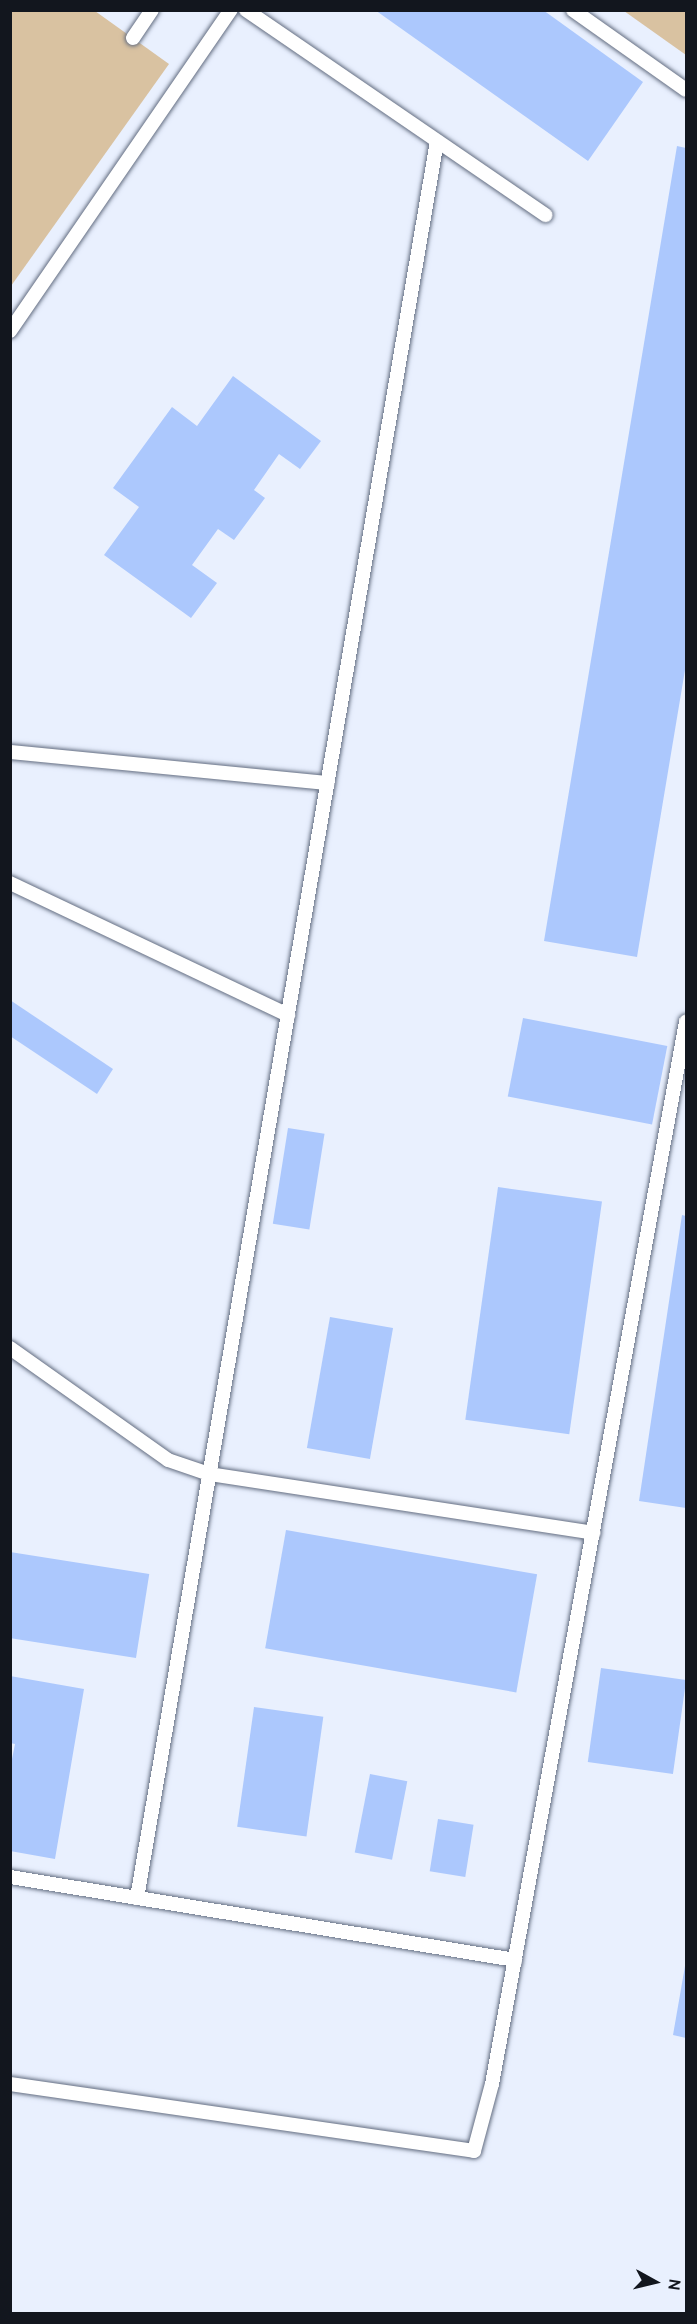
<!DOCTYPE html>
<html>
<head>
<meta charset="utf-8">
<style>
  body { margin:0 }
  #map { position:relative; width:697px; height:2324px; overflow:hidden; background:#e9f0fe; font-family:Overpass,sans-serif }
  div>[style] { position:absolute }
  .green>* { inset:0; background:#d9c2a1 }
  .building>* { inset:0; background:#acc8fd; transform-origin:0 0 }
  .roads { filter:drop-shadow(0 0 2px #636d81) drop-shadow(0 0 2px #636d81) }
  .lane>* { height:14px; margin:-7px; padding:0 7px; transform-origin:7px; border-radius:7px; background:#fff }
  span { translate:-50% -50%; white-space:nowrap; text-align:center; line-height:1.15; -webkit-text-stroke:4.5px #e9f0fe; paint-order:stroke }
  .frame { position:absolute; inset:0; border:12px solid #12161e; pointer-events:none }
  .north { position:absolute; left:625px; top:2252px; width:60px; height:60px; -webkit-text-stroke:4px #e9f0fe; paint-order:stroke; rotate:98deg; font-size:16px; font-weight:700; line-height:24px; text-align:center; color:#12161e }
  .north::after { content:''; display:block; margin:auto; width:21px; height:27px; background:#12161e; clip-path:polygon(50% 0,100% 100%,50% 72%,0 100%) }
</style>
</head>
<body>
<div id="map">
  <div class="green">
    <div style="clip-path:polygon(11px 11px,95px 11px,169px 64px,11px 286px)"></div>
    <div style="clip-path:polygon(624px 11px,686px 11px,686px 55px)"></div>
  </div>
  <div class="building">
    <div style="clip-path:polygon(375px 10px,543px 10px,643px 82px,588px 161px)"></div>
    <div style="clip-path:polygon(677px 146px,686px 148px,686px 664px,637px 957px,544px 941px)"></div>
    <div style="clip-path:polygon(233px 376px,321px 441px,300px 469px,279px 454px,254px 490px,265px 498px,234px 540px,218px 529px,192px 565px,217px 583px,191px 618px,104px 555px,139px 507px,113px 488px,172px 407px,197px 426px)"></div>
    <div style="clip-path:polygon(10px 1000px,113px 1069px,97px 1094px,10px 1036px)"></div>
    <div style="left:523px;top:1018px;width:147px;height:80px;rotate:11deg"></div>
    <div style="left:288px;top:1128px;width:37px;height:97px;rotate:9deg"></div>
    <div style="left:498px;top:1187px;width:105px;height:235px;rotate:8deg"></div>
    <div style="clip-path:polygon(682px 1215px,686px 1216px,686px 1508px,639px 1501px)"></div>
    <div style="left:330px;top:1317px;width:64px;height:133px;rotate:10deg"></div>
    <div style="left:286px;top:1530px;width:255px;height:120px;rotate:10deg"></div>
    <div style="left:10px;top:1552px;width:141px;height:85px;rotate:9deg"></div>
    <div style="left:601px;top:1668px;width:86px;height:95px;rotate:8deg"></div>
    <div style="clip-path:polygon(10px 1676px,84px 1689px,55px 1859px,10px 1851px,10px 1769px,15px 1744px,10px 1743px)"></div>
    <div style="left:254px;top:1707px;width:70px;height:121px;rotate:8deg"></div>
    <div style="left:370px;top:1774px;width:38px;height:80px;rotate:11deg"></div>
    <div style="left:438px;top:1819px;width:36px;height:53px;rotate:9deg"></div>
    <div style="clip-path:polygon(685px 1966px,686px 1966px,686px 2038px,673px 2035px)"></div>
  </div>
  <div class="roads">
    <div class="lane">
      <div style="left:246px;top:10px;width:363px;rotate:34.4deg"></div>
      <div style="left:573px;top:10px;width:138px;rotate:35.3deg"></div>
      <div style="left:133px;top:38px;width:34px;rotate:-56deg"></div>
      <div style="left:10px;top:331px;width:390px;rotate:-55.5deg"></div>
      <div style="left:10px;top:752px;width:319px;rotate:5.6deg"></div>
      <div style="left:10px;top:883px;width:308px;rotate:25.4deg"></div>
      <div style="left:10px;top:1348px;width:194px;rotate:35.3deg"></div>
      <div style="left:168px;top:1460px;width:43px;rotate:18.9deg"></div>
      <div style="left:209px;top:1474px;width:389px;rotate:8.7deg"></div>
      <div style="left:10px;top:1877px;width:512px;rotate:9.33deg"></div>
      <div style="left:137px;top:1898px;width:1782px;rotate:-80.31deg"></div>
      <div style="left:10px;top:2084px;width:469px;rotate:8.2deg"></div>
      <div style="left:474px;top:2151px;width:69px;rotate:-75deg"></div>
      <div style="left:492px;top:2084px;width:1080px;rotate:-79.65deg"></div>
    </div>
  </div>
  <div class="frame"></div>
  <div class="north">N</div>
</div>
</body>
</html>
